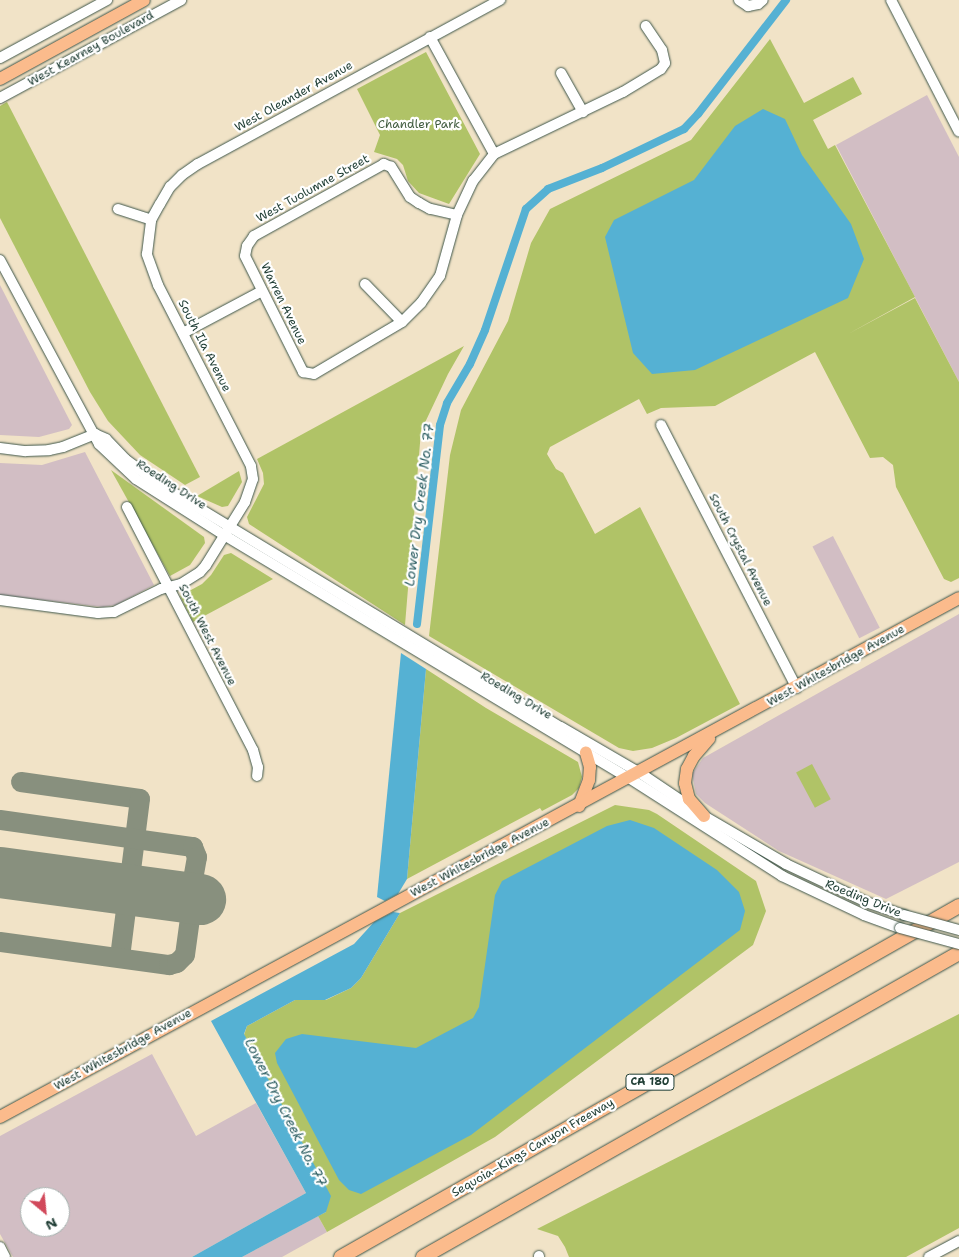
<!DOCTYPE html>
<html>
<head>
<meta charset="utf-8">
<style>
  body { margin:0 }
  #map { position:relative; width:959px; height:1257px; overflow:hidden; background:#f1e3c7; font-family:"Shantell Sans",sans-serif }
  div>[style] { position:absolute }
  .industrial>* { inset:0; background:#d2bec4; transform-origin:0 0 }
  .green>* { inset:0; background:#b0c367; transform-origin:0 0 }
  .water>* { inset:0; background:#55b1d3 }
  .canal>* { height:8px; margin:-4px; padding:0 4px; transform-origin:4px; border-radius:4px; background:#55b1d3 }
  .taxiway>* { height:20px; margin:-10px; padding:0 10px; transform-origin:10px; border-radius:10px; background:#88907e }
  .runway>* { height:51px; margin:-25.5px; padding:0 25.5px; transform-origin:25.5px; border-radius:25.5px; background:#88907e }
  .roads { filter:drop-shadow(0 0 1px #3e564a) drop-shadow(0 0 1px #3e564a) }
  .minor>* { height:10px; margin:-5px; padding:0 5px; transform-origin:5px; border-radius:5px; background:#fff }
  .major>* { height:12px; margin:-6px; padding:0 6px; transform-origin:6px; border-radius:6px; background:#fbbb8c }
  .highway>* { height:14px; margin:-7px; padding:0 7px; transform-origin:7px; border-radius:7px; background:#fbbb8c }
  .bridges { filter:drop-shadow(0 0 1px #3e564a) drop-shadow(0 0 1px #3e564a) }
  .minor-bridge>* { height:10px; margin:-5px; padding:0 5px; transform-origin:5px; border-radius:5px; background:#fff }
  span { translate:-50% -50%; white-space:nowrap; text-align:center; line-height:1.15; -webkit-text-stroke:4.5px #fff; paint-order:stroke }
  .shield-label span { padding:1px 4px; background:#fff; border:1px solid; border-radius:4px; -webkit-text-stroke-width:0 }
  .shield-label { font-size:11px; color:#1f3d34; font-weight:700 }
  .street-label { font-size:12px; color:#1f3d34 }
  .park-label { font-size:12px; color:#435e41 }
  .water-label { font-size:14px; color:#2f6064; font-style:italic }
  .north { position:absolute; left:20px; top:1187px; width:50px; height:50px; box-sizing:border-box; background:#fff; border:1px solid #a5b1ae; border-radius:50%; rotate:152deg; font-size:14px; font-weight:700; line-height:20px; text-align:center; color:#1f3d34 }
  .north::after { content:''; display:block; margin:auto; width:18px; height:22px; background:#d1495b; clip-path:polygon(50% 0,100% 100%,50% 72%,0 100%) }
</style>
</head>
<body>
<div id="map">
  <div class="industrial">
    <div style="clip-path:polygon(927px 95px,959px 157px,959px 382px,836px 145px)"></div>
    <div style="clip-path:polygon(0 285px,72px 425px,69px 429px,39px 437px,0 435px)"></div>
    <div style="clip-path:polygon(85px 452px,154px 585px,116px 605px,103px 607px,0 595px,0 463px,42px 465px)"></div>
    <div style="left:833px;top:536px;width:103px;height:23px;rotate:63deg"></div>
    <div style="clip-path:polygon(959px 614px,959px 862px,886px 899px,779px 851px,705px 803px,696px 794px,692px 774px,703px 758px)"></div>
    <div style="clip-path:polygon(evenodd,152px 1054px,196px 1136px,256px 1103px,306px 1193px,192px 1257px,13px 1257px,0 1234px,0 1136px,152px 1054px,30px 1197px,60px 1197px,60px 1227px,30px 1227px,30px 1197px)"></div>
    <div style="clip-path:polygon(318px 1216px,327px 1232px,282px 1257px,242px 1257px)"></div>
  </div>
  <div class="green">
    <div style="clip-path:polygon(770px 39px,804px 103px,853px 77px,862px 94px,813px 120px,828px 149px,835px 145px,915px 297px,848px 334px,915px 298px,959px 382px,959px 578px,951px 582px,944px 579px,896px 487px,893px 465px,883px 457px,870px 458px,815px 352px,715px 406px,661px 408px,647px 414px,639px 399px,550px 447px,547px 454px,556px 469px,563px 473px,595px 534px,640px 507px,740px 704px,676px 738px,652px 748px,633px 751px,619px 748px,429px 636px,450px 455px,461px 410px,508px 321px,531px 243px,550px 209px,691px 140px)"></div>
    <div style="clip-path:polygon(426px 52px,480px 154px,449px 204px,419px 193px,408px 181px,403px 165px,397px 159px,374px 152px,380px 135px,357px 89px)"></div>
    <div style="clip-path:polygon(7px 102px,200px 477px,185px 485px,140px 455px,108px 421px,90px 392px,0 218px,0 106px)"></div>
    <div style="clip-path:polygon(464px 346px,448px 374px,421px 431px,405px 625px,249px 524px,247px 517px,264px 484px,263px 473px,257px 459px)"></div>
    <div style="clip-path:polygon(111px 470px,204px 537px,205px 543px,190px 565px,170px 576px)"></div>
    <div style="clip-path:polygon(239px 471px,242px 482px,228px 506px,222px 507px,197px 496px)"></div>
    <div style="clip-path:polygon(231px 553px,273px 579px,193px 622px,180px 596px,202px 584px,211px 575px,224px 555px)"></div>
    <div style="clip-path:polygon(426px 669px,486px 708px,578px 762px,582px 777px,579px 788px,572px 795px,542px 811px,540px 808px,407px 879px)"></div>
    <div style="left:812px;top:764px;width:40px;height:18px;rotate:62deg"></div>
    <div style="clip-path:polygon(615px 805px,649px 810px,657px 814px,756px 881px,766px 911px,753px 945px,495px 1137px,327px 1232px,318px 1216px,326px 1212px,244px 1035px,247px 1026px,295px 1000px,326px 1000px,351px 988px,361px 978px,400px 913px)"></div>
    <div style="clip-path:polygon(959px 1014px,959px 1228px,906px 1257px,569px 1257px,565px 1247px,558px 1236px,537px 1229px)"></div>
  </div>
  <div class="water">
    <div style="clip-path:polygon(763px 109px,785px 119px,802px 155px,851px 224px,864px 259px,848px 298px,695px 370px,652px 374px,633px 353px,605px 237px,614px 220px,694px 180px,735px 126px)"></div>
    <div style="clip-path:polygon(401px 653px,426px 669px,407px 879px,398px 894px,385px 901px,377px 897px)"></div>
    <div style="clip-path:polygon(630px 820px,654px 828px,717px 870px,739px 892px,745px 911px,740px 930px,471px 1135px,361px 1194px,349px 1190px,339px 1180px,277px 1063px,275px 1053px,286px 1039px,302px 1034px,416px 1048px,473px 1018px,479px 1007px,495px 895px,502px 881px,607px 826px)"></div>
    <div style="clip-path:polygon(393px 912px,400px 913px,361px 978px,351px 988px,325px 1000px,295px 1000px,247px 1026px,244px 1034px,331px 1196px,326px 1212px,242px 1257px,192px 1257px,306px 1193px,211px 1021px,354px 944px,374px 922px)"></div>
  </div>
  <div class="canal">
    <div style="left:417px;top:624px;width:200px;rotate:-83.4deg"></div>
    <div style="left:440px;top:425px;width:23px;rotate:-72deg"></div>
    <div style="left:447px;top:403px;width:45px;rotate:-59.5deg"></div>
    <div style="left:470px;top:364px;width:37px;rotate:-66deg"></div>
    <div style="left:485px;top:330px;width:128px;rotate:-71.3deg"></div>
    <div style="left:526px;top:209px;width:30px;rotate:-42deg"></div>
    <div style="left:548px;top:189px;width:58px;rotate:-21.3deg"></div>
    <div style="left:602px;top:168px;width:91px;rotate:-25.4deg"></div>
    <div style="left:684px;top:129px;width:21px;rotate:-47deg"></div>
    <div style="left:698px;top:114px;width:144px;rotate:-52.3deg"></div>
  </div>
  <div class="taxiway">
    <div style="left:21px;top:782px;width:120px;rotate:8.1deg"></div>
    <div style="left:140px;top:799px;width:160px;rotate:97.2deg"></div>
    <div style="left:0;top:820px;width:195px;rotate:8deg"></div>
    <div style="left:193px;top:847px;width:11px;rotate:68deg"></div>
    <div style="left:197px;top:857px;width:28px;rotate:100deg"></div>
    <div style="left:192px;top:885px;width:10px;rotate:135deg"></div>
    <div style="left:185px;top:892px;width:16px;rotate:169deg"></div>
    <div style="left:0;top:942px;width:171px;rotate:7.8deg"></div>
    <div style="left:169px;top:965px;width:8px;rotate:-14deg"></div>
    <div style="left:177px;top:963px;width:11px;rotate:-45deg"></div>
    <div style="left:185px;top:955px;width:44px;rotate:-82.2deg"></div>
    <div style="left:191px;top:911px;width:13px;rotate:-119deg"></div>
    <div style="left:185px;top:900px;width:17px;rotate:-163deg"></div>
  </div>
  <div class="runway">
    <div style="left:0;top:872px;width:202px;rotate:7.7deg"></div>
  </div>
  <div class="roads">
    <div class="minor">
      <div style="left:739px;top:0;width:11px;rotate:34deg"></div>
      <div style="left:748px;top:6px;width:10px;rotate:-11deg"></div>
      <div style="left:758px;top:4px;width:6px;rotate:-39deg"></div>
      <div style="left:891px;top:0;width:148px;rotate:62.7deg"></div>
      <div style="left:430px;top:37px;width:133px;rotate:61.3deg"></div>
      <div style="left:0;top:58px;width:122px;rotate:-28.5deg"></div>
      <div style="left:561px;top:73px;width:45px;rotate:60.6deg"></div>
      <div style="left:0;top:98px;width:206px;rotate:-28.4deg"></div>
      <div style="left:118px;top:209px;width:35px;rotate:18deg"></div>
      <div style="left:457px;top:215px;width:28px;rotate:-167deg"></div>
      <div style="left:430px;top:209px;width:13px;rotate:-151deg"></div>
      <div style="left:419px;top:203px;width:11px;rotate:-146deg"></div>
      <div style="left:410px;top:197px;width:36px;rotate:-122deg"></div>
      <div style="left:391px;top:167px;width:8px;rotate:-157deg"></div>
      <div style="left:384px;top:164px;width:149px;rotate:151deg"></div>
      <div style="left:254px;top:236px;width:12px;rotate:125deg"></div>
      <div style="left:247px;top:246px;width:10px;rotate:101deg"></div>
      <div style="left:245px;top:256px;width:130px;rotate:63.4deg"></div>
      <div style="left:303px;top:372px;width:11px;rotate:10deg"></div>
      <div style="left:314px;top:374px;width:102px;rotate:-30.6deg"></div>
      <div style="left:402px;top:322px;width:27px;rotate:-45deg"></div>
      <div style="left:421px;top:303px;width:33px;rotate:-55deg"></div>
      <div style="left:440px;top:276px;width:63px;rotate:-74.4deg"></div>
      <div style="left:457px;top:215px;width:38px;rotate:-65deg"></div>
      <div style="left:473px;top:181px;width:34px;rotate:-52deg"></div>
      <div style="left:494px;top:154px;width:143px;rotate:-25.7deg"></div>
      <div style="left:623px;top:92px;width:44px;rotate:-31.2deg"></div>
      <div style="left:661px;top:69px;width:7px;rotate:-56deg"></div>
      <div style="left:665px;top:63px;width:13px;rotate:-103deg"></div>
      <div style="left:662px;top:50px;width:29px;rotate:-124deg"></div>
      <div style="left:0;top:260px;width:209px;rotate:61.7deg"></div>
      <div style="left:99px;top:444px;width:51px;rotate:43.4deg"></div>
      <div style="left:136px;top:479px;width:104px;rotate:32.5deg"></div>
      <div style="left:224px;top:535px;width:472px;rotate:31deg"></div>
      <div style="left:629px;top:778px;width:182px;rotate:32.6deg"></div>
      <div style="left:782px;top:876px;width:91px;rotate:25.4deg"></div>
      <div style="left:864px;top:915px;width:38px;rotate:20deg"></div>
      <div style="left:365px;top:284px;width:53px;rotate:45.8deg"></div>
      <div style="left:183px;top:333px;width:89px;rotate:-28deg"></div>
      <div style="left:661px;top:425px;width:296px;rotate:62.7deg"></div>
      <div style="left:95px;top:434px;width:12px;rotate:24deg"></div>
      <div style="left:106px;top:439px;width:28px;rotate:46deg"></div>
      <div style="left:125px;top:459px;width:42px;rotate:36.3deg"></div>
      <div style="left:159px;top:484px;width:470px;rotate:31.2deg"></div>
      <div style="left:561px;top:727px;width:91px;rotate:30.2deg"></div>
      <div style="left:640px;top:773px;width:77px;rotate:33.9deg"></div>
      <div style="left:704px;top:816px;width:95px;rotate:30.3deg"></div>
      <div style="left:786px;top:864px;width:92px;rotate:25.2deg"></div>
      <div style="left:869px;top:903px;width:37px;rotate:19deg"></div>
      <div style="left:0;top:448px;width:26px;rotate:7deg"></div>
      <div style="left:26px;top:451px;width:23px;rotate:-2deg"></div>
      <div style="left:49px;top:450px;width:14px;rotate:-12deg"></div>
      <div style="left:63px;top:447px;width:35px;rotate:-22deg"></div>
      <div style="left:127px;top:507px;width:274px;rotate:62.6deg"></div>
      <div style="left:253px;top:750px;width:18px;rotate:74deg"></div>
      <div style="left:258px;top:767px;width:9px;rotate:96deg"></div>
      <div style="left:0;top:600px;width:99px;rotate:7.6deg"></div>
      <div style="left:98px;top:613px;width:16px;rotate:-4deg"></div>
      <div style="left:114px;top:612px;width:52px;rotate:-26.1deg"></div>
      <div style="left:161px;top:589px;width:21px;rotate:-14deg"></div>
      <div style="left:181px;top:584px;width:22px;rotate:-32deg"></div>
      <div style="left:200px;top:572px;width:9px;rotate:-49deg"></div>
      <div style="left:206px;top:565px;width:74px;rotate:-58.2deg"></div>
      <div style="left:245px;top:502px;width:24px;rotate:-71deg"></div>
      <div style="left:253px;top:479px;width:13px;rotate:-99deg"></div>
      <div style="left:251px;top:466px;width:203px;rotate:-117.2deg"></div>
      <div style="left:158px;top:285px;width:33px;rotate:-110deg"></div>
      <div style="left:147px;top:254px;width:34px;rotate:-83deg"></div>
      <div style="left:151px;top:220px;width:18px;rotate:-61deg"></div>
      <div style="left:160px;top:204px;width:20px;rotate:-60deg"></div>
      <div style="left:170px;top:187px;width:17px;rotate:-45deg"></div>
      <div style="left:182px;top:175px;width:19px;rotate:-35deg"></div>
      <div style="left:198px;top:164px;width:344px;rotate:-28.5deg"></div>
      <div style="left:0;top:1247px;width:11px;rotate:63deg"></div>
      <div style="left:539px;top:1257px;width:1px;rotate:-90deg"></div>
      <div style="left:929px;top:1257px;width:34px;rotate:-28deg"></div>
    </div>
    <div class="major">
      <div style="left:0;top:79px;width:164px;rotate:-28.7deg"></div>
      <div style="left:579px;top:806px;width:28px;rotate:-69deg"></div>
      <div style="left:589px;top:780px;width:13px;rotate:-86deg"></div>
      <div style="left:590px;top:767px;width:15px;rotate:-106deg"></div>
      <div style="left:704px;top:816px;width:23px;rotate:-131deg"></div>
      <div style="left:689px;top:799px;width:16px;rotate:-104deg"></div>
      <div style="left:685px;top:783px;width:14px;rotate:-82deg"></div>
      <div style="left:687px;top:769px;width:15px;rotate:-62deg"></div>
      <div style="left:694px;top:756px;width:23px;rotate:-49deg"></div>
      <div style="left:0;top:1117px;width:1090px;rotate:-28.42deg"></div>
    </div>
    <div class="highway">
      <div style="left:341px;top:1257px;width:711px;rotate:-29.59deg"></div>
      <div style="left:423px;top:1257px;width:616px;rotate:-29.56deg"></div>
    </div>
  </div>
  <div class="bridges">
    <div class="minor-bridge">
      <div style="left:904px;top:915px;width:57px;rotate:15.3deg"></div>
      <div style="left:900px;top:928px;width:61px;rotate:15.2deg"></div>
    </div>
  </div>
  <div class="shield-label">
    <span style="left:650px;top:1082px">CA 180</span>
  </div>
  <div class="street-label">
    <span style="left:91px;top:49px;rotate:-29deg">West Kearney Boulevard</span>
    <span style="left:294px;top:97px;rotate:-29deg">West Oleander Avenue</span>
    <span style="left:313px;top:189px;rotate:-29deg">West Tuolumne Street</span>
    <span style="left:283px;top:304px;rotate:64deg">Warren Avenue</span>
    <span style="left:204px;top:346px;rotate:63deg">South Ila Avenue</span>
    <span style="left:171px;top:485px;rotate:33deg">Roeding Drive</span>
    <span style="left:740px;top:550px;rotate:63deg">South Crystal Avenue</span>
    <span style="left:207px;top:635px;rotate:63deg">South West Avenue</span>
    <span style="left:836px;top:666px;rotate:-29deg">West Whitesbridge Avenue</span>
    <span style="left:516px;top:696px;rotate:31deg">Roeding Drive</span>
    <span style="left:480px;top:858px;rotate:-28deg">West Whitesbridge Avenue</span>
    <span style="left:863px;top:899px;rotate:22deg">Roeding Drive</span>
    <span style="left:123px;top:1050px;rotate:-29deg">West Whitesbridge Avenue</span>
    <span style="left:533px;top:1148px;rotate:-30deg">Sequoia–Kings Canyon Freeway</span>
  </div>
  <div class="park-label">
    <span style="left:419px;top:125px">Chandler Park</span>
  </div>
  <div class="water-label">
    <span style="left:419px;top:505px;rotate:-83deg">Lower Dry Creek No. 77</span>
    <span style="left:286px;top:1112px;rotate:63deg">Lower Dry Creek No. 77</span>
  </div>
  <div class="north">N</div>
</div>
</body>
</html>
